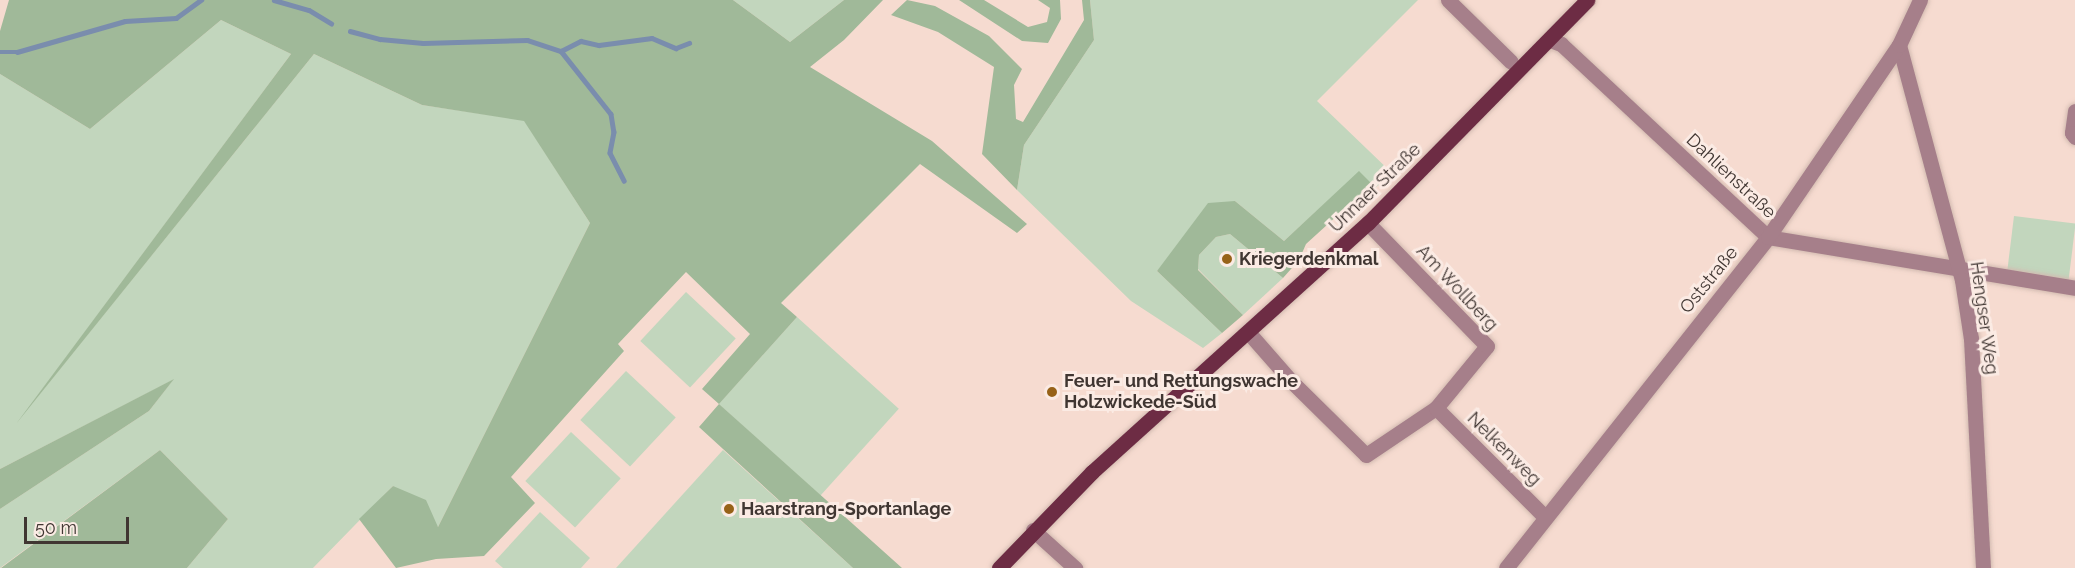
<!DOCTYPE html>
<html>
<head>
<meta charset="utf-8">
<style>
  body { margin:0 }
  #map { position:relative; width:2075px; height:568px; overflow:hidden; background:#f6dbd0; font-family:Raleway,sans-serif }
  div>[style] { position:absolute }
  .green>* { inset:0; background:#c2d6bd; transform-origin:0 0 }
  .forest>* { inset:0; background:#a0b999 }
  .stream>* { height:4.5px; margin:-2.25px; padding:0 2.25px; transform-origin:2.25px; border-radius:2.25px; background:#7a8dad }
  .roads { filter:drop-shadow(0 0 2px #d2bab0) drop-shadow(0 0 2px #d2bab0) }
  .minor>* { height:15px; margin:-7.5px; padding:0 7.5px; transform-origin:7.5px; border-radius:7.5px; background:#a67f8a }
  .major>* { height:15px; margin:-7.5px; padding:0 7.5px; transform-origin:7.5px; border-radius:7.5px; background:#6d2c44 }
  .dots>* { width:16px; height:16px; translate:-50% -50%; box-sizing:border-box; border:3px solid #fbebe4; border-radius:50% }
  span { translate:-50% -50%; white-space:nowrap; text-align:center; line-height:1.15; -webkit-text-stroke:6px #fbebe4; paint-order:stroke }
  .street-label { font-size:18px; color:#403632 }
  .poi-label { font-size:18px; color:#403632; font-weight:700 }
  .left { translate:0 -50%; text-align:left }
  .scale { position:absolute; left:24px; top:517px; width:105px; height:27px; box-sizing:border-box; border:3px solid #403632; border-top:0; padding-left:8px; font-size:18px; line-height:21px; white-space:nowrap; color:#403632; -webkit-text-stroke:4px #fbebe4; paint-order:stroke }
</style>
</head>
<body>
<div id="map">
  <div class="green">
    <div style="clip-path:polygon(733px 0,844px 0,790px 42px)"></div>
    <div style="clip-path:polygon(1090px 0,1418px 0,1317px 101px,1393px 174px,1375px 188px,1359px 172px,1284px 241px,1235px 201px,1157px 271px,1222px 333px,1203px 348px,1131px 301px,1017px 190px,1024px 145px,1094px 40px)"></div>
    <div style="clip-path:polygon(221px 20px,291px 54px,30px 406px,314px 54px,422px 105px,524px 120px,590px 223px,438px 527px,393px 486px,313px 568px,187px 568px,228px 519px,160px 450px,0 568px,0 509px,149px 411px,173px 380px,0 469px,0 74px,90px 129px)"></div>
    <div style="left:2014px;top:216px;width:62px;height:63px;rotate:7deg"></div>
    <div style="clip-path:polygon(1230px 234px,1283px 278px,1243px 315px,1198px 269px,1199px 255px,1216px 237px)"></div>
    <div style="left:686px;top:292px;width:68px;height:67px;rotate:43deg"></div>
    <div style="left:797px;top:317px;width:137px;height:117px;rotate:42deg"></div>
    <div style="left:626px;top:371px;width:68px;height:67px;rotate:43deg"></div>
    <div style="left:571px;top:432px;width:68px;height:67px;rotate:43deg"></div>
    <div style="clip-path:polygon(723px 450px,853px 568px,616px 568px)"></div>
    <div style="clip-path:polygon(540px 512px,590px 558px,581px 568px,503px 568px,495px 561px)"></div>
  </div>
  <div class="forest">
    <div style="clip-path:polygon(9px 0,733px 0,790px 42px,844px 0,883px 0,844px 40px,810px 67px,932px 141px,1027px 224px,1017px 233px,920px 164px,781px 303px,797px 317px,719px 404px,902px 568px,853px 568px,699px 427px,719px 404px,702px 389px,750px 334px,686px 272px,618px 344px,624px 351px,511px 477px,535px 503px,484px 556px,436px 559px,396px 568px,359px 519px,393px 486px,426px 500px,438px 527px,590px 223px,524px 121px,422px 105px,314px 54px,16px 424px,291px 54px,221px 20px,90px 129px,0 74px,0 31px)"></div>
    <div style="clip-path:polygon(907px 0,935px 6px,989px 36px,1022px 69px,1014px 85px,1016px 119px,1023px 122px,1084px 20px,1082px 0,1090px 0,1094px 40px,1024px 145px,1017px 190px,982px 154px,994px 67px,938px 32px,891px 15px)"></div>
    <div style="clip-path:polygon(959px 0,984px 0,1028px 27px,1047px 22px,1050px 8px,1038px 0,1060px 0,1061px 19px,1048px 43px,1022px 41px)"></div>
    <div style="clip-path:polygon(1359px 171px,1372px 184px,1306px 244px,1299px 260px,1283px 278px,1230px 234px,1216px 237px,1199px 255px,1198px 270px,1243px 315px,1222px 333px,1157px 271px,1208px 203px,1235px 201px,1284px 241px)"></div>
    <div style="clip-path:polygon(174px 379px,149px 411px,0 509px,0 469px)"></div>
    <div style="clip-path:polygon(160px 450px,228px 519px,187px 568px,1px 568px)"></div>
  </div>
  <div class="stream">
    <div style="left:274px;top:0;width:36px;rotate:16deg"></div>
    <div style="left:309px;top:10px;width:26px;rotate:31deg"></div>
    <div style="left:350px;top:31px;width:31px;rotate:15deg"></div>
    <div style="left:380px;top:39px;width:43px;rotate:5.3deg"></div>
    <div style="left:423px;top:43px;width:104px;rotate:-1.7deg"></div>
    <div style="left:527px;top:40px;width:36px;rotate:18deg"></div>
    <div style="left:561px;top:51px;width:22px;rotate:-27deg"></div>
    <div style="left:581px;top:41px;width:18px;rotate:13deg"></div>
    <div style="left:599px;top:45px;width:53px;rotate:-7.5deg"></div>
    <div style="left:652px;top:38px;width:26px;rotate:23deg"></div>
    <div style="left:676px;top:48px;width:14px;rotate:-21deg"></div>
    <div style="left:561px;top:51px;width:80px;rotate:51.6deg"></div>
    <div style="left:611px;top:114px;width:18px;rotate:81deg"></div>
    <div style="left:614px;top:132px;width:21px;rotate:101deg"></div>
    <div style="left:610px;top:153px;width:31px;rotate:63deg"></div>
    <div style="left:0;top:52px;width:17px"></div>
    <div style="left:17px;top:52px;width:112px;rotate:-16deg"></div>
    <div style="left:125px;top:21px;width:51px;rotate:-3.4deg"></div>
    <div style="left:176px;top:18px;width:31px;rotate:-36deg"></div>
  </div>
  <div class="roads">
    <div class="minor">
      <div style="left:1448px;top:0;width:88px;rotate:44.5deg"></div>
      <div style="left:1550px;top:40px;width:12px;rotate:20deg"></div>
      <div style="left:1561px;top:44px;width:283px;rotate:43deg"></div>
      <div style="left:1768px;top:237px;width:311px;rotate:9.4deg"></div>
      <div style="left:1899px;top:45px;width:243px;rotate:75deg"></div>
      <div style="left:1962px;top:280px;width:60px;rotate:81.3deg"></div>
      <div style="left:1971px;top:339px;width:229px;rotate:87deg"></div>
      <div style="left:2075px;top:111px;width:22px;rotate:98deg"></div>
      <div style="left:2072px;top:133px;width:5px;rotate:53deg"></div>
      <div style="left:1248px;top:332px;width:65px;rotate:48.7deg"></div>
      <div style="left:1291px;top:381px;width:105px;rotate:44.6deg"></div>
      <div style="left:1366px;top:455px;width:84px;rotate:-33.9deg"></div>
      <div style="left:1436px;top:408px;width:80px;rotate:-50.6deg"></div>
      <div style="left:1487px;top:346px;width:171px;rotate:-134.1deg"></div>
      <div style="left:1436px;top:408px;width:154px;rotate:45deg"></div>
      <div style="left:1033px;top:530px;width:57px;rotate:42.1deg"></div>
      <div style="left:1506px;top:568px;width:422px;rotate:-51.6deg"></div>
      <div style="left:1768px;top:237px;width:232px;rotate:-55.7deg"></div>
      <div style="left:1899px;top:45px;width:50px;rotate:-65deg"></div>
    </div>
    <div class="major">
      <div style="left:999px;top:568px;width:134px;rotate:-45.9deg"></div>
      <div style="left:1092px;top:472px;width:372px;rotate:-42.1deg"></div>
      <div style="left:1368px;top:223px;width:313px;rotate:-45.5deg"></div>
    </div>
  </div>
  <div class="dots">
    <div style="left:1227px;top:259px;background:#976218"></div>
    <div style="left:1052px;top:392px;background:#976218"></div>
    <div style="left:729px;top:509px;background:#976218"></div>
  </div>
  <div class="street-label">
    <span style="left:1731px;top:176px;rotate:43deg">Dahlienstraße</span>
    <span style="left:1375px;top:188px;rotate:-44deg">Unnaer Straße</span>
    <span style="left:1709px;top:280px;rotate:-51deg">Oststraße</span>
    <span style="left:1457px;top:288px;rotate:47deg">Am Wollberg</span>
    <span style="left:1984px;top:318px;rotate:82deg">Hengser Weg</span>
    <span style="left:1504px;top:449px;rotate:45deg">Nelkenweg</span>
  </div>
  <div class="poi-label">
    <span class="left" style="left:1239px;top:259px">Kriegerdenkmal</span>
    <span class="left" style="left:1064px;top:392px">Feuer- und Rettungswache<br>Holzwickede-Süd</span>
    <span class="left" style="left:741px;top:509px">Haarstrang-Sportanlage</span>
  </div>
  <div class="scale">50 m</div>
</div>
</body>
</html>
